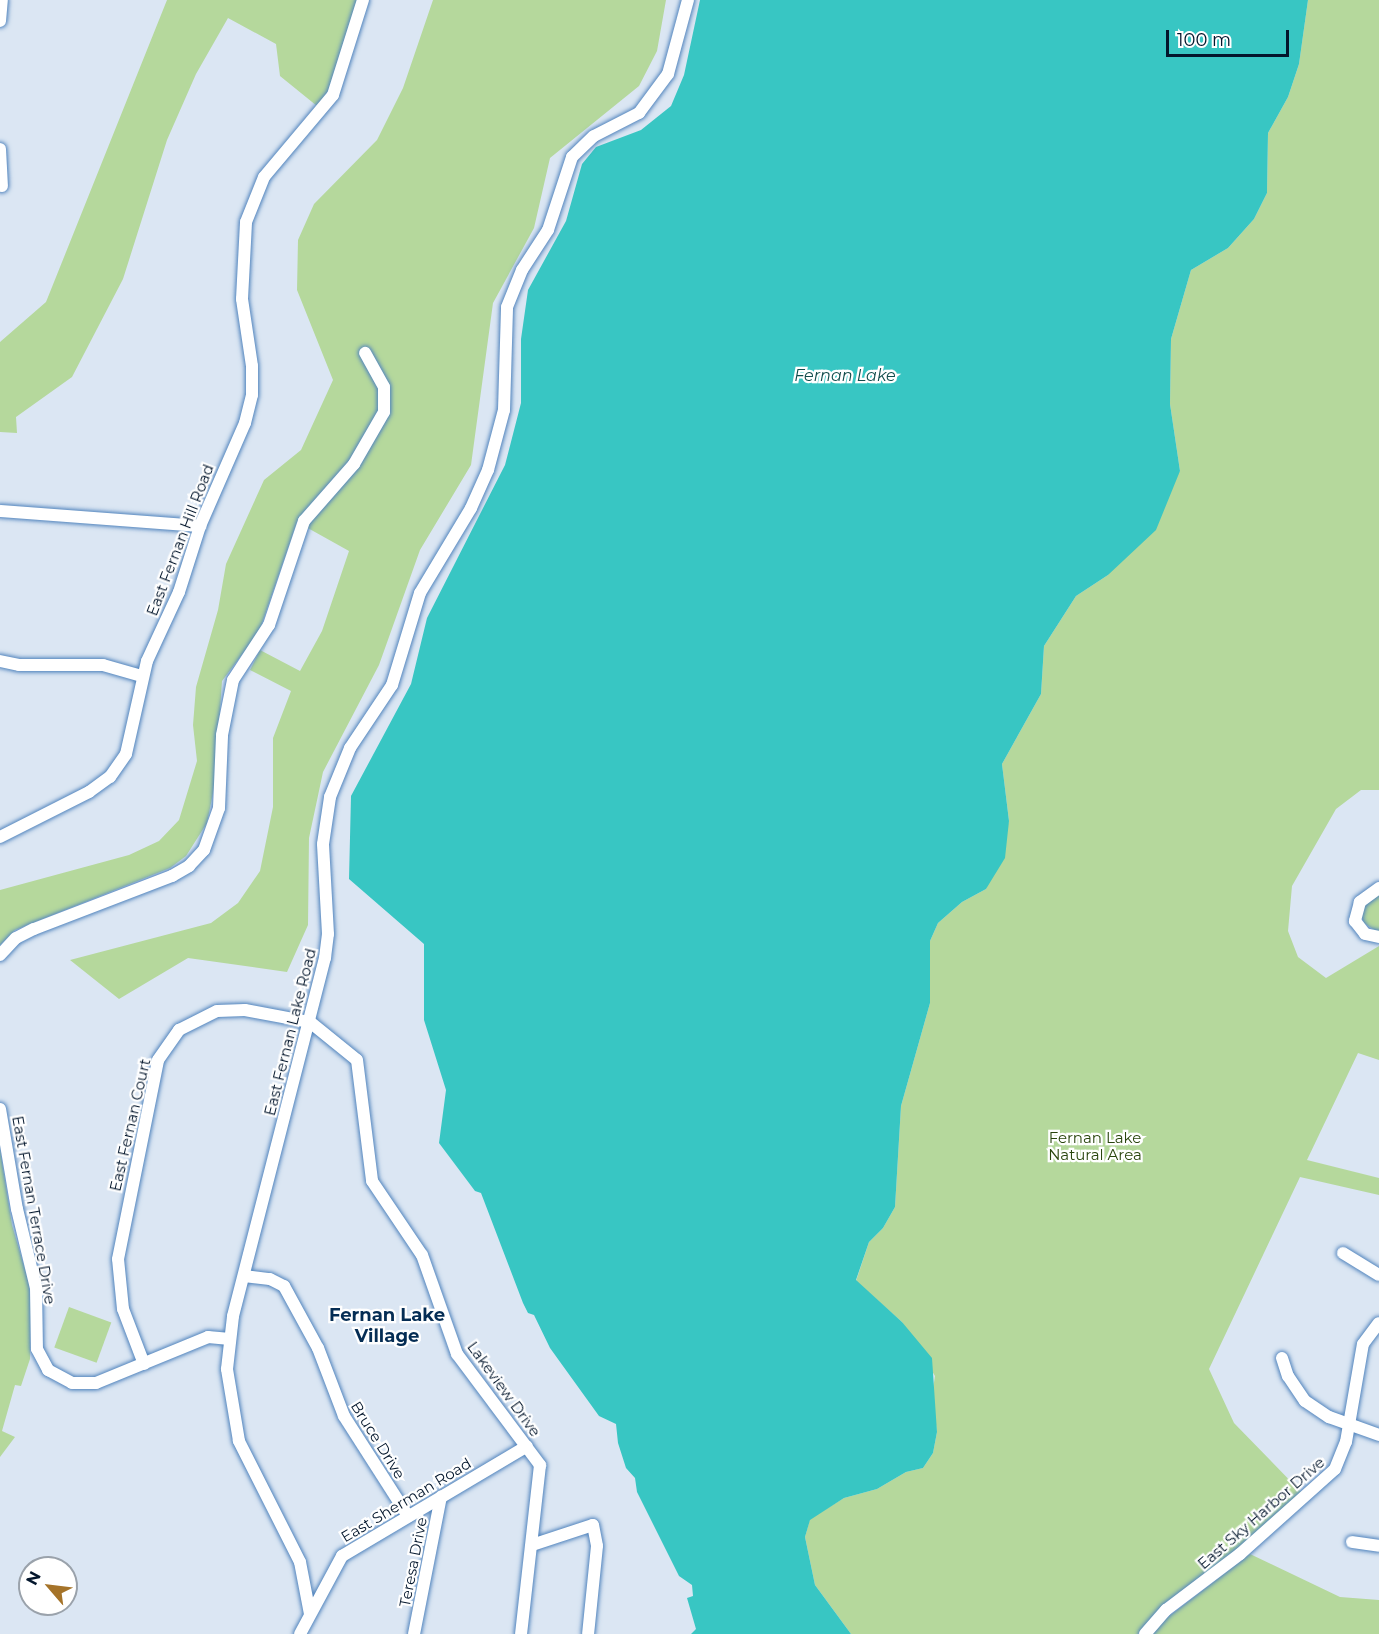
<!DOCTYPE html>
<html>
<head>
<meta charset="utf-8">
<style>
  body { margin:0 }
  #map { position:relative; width:1379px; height:1634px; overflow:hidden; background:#dbe6f3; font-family:Montserrat,sans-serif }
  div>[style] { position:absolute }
  .green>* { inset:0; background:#b5d89c; transform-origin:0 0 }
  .water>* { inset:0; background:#38c6c3 }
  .roads { filter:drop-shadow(0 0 2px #5184bd) drop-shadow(0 0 2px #5184bd) }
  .minor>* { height:12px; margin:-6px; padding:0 6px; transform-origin:6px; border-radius:6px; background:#fff }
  span { translate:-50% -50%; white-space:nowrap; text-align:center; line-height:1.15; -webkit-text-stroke:4.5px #fff; paint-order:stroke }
  .street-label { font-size:15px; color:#03162c }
  .park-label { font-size:15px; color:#29450d }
  .water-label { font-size:16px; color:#104c4b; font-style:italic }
  .quarter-label { font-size:18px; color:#052d54; font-weight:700 }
  .north { position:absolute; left:18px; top:1556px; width:60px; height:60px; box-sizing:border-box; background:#fff; border:2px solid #9aa2ab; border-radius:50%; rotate:298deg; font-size:16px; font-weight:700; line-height:24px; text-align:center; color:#03162c }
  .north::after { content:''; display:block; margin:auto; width:21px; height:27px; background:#a57329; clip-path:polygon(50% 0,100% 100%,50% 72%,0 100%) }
  .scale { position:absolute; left:1166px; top:30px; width:123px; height:27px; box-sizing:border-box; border:3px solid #03162c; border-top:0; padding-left:8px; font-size:18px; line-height:21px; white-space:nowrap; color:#03162c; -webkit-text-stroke:4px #fff; paint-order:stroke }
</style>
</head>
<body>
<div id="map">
  <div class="green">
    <div style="clip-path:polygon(167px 0,357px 0,328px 91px,317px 106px,280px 76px,276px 44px,228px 18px,196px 74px,167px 140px,123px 279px,72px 377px,16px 417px,17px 433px,0 432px,0 342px,46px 302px)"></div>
    <div style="clip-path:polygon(433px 0,666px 0,657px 51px,639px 86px,550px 158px,534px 228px,493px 303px,471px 465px,420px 550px,379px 665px,323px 772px,309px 838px,308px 925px,287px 972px,188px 958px,119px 999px,70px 960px,211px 923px,238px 903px,260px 871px,273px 807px,273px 738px,291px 691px,250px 670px,260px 650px,300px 671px,322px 631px,349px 551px,297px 522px,259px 632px,222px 681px,215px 783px,207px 823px,186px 856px,170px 868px,15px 930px,0 945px,0 890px,129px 855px,159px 841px,179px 820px,197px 761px,193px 725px,196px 687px,218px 610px,226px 564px,264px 480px,301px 450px,333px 380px,297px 290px,298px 240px,314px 204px,377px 140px,403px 88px)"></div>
    <div style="clip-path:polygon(1308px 0,1379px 0,1379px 790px,1361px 790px,1336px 809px,1292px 886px,1288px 931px,1298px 957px,1326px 978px,1379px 946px,1379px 1060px,1358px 1053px,1307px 1160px,1379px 1178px,1379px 1195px,1300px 1177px,1209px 1369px,1234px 1423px,1302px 1493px,1229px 1558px,1169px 1601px,1138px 1634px,851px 1634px,815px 1585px,805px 1537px,810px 1519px,844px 1498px,877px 1489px,906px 1472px,923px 1468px,933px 1453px,937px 1432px,932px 1395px,935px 1376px,902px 1322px,856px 1281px,869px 1242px,883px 1228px,895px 1207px,901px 1106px,930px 1003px,930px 941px,938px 923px,962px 902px,986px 889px,1009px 821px,1002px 764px,1041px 694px,1044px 646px,1076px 596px,1108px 575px,1180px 471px,1170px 404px,1171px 339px,1191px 270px,1228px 248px,1254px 219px,1267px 193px,1268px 133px,1288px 97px,1299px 64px)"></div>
    <div style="clip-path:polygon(1379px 894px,1379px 931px,1376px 931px,1364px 923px,1361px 914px,1364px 906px)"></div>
    <div style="clip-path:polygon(0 1149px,12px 1225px,29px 1283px,31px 1306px,30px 1359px,21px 1386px,15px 1385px,2px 1431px,15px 1437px,0 1457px)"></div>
    <div style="left:69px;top:1307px;width:45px;height:43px;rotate:20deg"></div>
    <div style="clip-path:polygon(1250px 1554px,1340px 1597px,1379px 1600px,1379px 1634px,1152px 1634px,1159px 1624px)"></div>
  </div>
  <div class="water">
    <div style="clip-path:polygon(700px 0,1308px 0,1299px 64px,1288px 97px,1268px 133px,1267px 193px,1254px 219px,1228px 248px,1191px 270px,1171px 339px,1170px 404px,1180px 471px,1156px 530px,1108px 575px,1076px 596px,1044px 646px,1041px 694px,1002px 764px,1009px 821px,1005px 858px,986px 889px,962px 902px,938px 923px,930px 941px,930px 1003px,901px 1106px,895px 1207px,883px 1228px,869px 1242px,856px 1280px,902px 1322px,932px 1358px,937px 1432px,933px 1453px,923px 1468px,906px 1472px,877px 1489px,844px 1498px,810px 1520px,805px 1537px,815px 1585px,851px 1634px,691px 1634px,696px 1629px,687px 1598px,693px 1596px,692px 1585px,679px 1576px,637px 1492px,635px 1478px,626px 1468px,618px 1443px,616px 1424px,599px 1416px,550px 1348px,534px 1315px,528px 1313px,523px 1303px,481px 1193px,475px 1191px,439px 1143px,446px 1090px,424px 1020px,424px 944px,349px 879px,351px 796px,411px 684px,427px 618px,505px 465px,521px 403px,521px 339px,528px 290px,566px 221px,582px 164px,596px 147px,641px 130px,671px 106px,684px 75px)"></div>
  </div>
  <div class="roads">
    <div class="minor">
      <div style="left:0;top:21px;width:21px;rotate:-85deg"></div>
      <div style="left:0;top:149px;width:37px;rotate:87deg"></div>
      <div style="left:0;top:511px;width:201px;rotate:4.3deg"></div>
      <div style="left:0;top:661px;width:19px;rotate:12deg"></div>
      <div style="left:19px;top:665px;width:84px"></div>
      <div style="left:103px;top:665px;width:41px;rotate:15.8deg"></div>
      <div style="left:0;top:837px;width:100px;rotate:-26.8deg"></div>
      <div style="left:89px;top:792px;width:26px;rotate:-36deg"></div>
      <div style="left:110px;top:777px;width:28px;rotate:-55deg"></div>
      <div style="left:126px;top:754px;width:95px;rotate:-77.3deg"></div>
      <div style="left:147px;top:661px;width:76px;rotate:-65.1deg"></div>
      <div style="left:179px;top:592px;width:69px;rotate:-72.3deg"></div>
      <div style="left:200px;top:526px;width:112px;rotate:-66.4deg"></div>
      <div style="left:245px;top:423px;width:29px;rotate:-76deg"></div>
      <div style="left:252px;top:395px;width:29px;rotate:-90deg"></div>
      <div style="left:252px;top:366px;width:68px;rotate:-98.5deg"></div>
      <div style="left:242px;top:299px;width:77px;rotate:-87deg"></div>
      <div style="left:246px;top:222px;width:48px;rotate:-68.2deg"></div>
      <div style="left:264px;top:177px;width:107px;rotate:-49.9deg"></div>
      <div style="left:333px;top:95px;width:100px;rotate:-72.5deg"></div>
      <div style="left:1379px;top:888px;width:24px;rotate:144deg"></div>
      <div style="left:1360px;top:902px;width:20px;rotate:105deg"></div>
      <div style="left:1355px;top:921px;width:16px;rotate:52deg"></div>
      <div style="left:1365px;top:934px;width:14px;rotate:12deg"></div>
      <div style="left:0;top:955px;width:23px;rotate:-47deg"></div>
      <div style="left:16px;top:938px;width:20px;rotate:-27deg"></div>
      <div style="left:34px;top:929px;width:148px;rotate:-21deg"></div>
      <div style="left:172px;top:876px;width:20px;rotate:-30deg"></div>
      <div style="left:189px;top:866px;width:22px;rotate:-47deg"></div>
      <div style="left:204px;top:850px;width:45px;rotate:-70.3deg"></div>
      <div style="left:219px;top:808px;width:73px;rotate:-87.6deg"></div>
      <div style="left:222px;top:735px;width:56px;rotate:-78.7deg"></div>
      <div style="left:233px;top:680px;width:66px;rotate:-56.8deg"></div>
      <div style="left:269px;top:625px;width:110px;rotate:-71.4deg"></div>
      <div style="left:304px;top:521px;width:76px;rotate:-48.7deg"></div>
      <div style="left:354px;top:464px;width:60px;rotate:-60deg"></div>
      <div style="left:384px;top:412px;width:25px;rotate:-90deg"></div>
      <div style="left:384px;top:387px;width:39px;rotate:-119deg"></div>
      <div style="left:0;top:1109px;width:101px;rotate:80.4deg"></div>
      <div style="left:17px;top:1209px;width:81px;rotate:76.5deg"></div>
      <div style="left:36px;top:1288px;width:61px;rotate:89.1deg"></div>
      <div style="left:37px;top:1349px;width:24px;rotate:62deg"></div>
      <div style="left:48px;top:1370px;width:27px;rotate:28deg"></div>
      <div style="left:72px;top:1383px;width:24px"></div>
      <div style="left:96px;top:1383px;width:121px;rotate:-22.3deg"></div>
      <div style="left:208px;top:1337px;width:22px;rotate:5deg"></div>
      <div style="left:1343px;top:1253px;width:42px;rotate:31.4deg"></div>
      <div style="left:244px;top:1276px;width:26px;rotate:7deg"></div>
      <div style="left:270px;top:1279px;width:16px;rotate:27deg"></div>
      <div style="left:284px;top:1286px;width:71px;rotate:61.3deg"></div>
      <div style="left:318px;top:1348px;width:73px;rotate:69.1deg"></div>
      <div style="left:344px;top:1416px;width:119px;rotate:57.4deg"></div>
      <div style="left:1282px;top:1358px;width:19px;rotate:72deg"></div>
      <div style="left:1288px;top:1376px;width:30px;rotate:56deg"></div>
      <div style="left:1305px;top:1401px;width:29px;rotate:34deg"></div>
      <div style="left:1329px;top:1417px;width:53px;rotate:19.8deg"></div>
      <div style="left:144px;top:1364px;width:59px;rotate:-110.9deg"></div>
      <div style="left:123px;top:1309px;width:50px;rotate:-95.7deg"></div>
      <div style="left:118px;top:1259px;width:203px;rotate:-78.6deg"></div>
      <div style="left:158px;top:1060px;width:37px;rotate:-55deg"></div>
      <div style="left:179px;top:1030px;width:42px;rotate:-26.6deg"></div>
      <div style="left:217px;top:1011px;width:28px;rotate:-2deg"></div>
      <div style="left:245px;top:1010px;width:66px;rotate:10.5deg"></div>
      <div style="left:310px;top:1022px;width:60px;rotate:39deg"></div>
      <div style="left:357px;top:1060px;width:122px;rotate:82.9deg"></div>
      <div style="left:372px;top:1181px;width:89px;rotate:56deg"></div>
      <div style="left:422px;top:1255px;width:105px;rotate:70.5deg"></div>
      <div style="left:457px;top:1354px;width:139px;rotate:53.2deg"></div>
      <div style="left:540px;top:1465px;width:170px;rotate:96.4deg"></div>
      <div style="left:1352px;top:1542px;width:27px;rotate:8deg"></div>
      <div style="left:532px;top:1545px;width:64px;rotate:-18.2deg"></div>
      <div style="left:593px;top:1525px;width:21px;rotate:79deg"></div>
      <div style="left:597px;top:1546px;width:88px;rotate:95.8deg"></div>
      <div style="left:310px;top:1614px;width:53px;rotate:-100.9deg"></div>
      <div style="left:300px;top:1562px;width:136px;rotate:-116.8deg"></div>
      <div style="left:239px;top:1441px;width:73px;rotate:-99.5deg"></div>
      <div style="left:227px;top:1369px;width:53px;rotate:-83.5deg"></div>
      <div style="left:233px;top:1316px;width:370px;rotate:-75.6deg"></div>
      <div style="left:325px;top:958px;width:24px;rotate:-83deg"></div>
      <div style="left:328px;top:934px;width:90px;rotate:-93.2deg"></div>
      <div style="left:323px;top:844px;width:48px;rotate:-81.5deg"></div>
      <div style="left:330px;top:797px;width:53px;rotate:-67.8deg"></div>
      <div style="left:350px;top:748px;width:76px;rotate:-56.3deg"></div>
      <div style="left:392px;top:685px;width:96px;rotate:-73.1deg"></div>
      <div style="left:420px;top:593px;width:99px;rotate:-59deg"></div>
      <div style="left:471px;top:508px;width:42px;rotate:-65.9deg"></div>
      <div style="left:488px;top:470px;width:62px;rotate:-75.1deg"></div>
      <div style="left:504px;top:410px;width:103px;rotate:-88.3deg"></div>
      <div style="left:507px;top:307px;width:40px;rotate:-68deg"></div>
      <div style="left:522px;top:270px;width:48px;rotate:-57deg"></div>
      <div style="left:548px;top:230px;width:77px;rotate:-71.8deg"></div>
      <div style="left:572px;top:157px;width:30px;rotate:-44deg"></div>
      <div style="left:594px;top:136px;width:51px;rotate:-27.1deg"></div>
      <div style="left:639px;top:113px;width:49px;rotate:-53.4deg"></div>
      <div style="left:668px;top:74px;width:77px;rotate:-74.9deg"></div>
      <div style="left:300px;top:1634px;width:89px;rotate:-61.7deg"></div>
      <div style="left:342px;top:1556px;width:215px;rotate:-30.7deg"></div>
      <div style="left:414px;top:1634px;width:140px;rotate:-78.9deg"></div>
      <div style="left:1145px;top:1634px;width:32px;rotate:-49deg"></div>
      <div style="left:1166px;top:1610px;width:93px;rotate:-37.1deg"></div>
      <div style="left:1240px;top:1554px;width:127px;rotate:-41.8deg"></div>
      <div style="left:1335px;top:1469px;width:29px;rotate:-68deg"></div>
      <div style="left:1346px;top:1442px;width:99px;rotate:-80.2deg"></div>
      <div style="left:1363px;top:1344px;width:26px;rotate:-53deg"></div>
    </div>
  </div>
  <div class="street-label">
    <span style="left:180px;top:540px;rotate:-69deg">East Fernan Hill Road</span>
    <span style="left:290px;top:1032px;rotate:-76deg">East Fernan Lake Road</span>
    <span style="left:130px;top:1125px;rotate:-77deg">East Fernan Court</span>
    <span style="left:34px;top:1210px;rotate:80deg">East Fernan Terrace Drive</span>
    <span style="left:504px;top:1389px;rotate:54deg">Lakeview Drive</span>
    <span style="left:378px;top:1440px;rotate:58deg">Bruce Drive</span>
    <span style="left:406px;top:1500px;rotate:-31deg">East Sherman Road</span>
    <span style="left:1261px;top:1513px;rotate:-41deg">East Sky Harbor Drive</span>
    <span style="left:413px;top:1562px;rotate:-79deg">Teresa Drive</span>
  </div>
  <div class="park-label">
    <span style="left:1095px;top:1146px">Fernan Lake<br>Natural Area</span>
  </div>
  <div class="water-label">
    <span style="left:845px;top:376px">Fernan Lake</span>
  </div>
  <div class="quarter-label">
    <span style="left:387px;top:1326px">Fernan Lake<br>Village</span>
  </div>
  <div class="north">N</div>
  <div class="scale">100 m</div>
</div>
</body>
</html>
